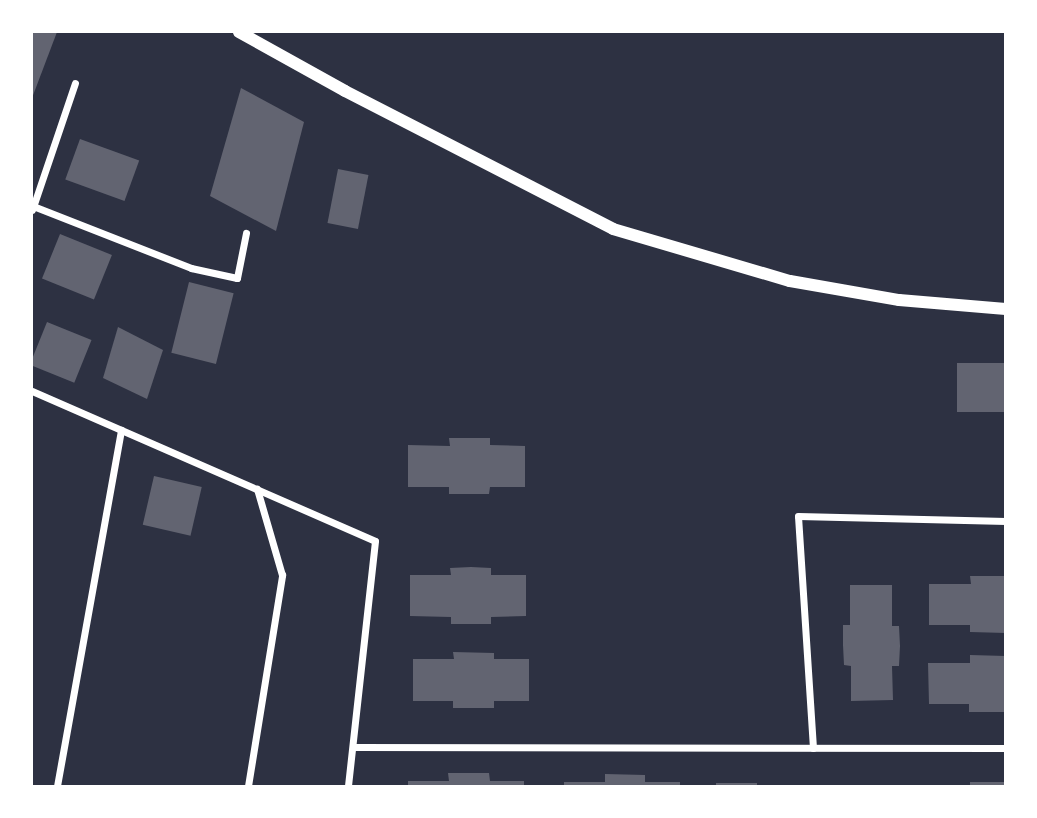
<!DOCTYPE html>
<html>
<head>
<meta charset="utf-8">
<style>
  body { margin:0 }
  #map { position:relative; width:1037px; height:818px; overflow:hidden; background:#2d3142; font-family:"Fira Sans Condensed",sans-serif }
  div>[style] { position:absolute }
  .building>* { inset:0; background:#626471; transform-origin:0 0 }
  .minor>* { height:7px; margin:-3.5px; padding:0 3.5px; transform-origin:3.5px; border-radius:3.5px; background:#fff }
  .tertiary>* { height:12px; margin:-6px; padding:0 6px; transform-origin:6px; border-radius:6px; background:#fff }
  span { translate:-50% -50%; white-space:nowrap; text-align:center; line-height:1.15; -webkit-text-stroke:5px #fff; paint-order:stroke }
  .frame { position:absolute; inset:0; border:33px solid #fff; pointer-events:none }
</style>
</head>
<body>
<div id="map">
  <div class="building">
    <div style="clip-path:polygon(32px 32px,57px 32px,32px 98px)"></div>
    <div style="clip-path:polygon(241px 88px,304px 122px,276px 231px,210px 196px)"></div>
    <div style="left:80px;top:139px;width:63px;height:43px;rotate:20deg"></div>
    <div style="left:338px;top:169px;width:31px;height:55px;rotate:11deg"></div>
    <div style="left:60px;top:234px;width:56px;height:48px;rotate:22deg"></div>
    <div style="left:189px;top:282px;width:46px;height:73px;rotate:14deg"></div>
    <div style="left:47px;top:322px;width:48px;height:46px;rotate:22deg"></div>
    <div style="clip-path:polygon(118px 327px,163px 350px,147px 399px,103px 378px)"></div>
    <div style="left:957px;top:363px;width:49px;height:49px"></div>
    <div style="clip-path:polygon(449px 438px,490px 438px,490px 445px,525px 446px,525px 487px,490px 487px,489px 494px,449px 494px,449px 487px,408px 487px,408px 445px,450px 446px)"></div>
    <div style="left:154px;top:476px;width:49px;height:50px;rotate:13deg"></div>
    <div style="clip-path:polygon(471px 567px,491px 568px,491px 575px,526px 575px,526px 616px,491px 617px,491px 624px,451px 624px,451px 617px,410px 616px,410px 575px,451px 575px,450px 568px)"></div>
    <div style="clip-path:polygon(970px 576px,1006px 576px,1006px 633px,970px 632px,970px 625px,929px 625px,929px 584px,971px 584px)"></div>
    <div style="clip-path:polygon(850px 585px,892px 585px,892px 626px,899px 626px,900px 646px,899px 666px,892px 666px,893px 700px,851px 701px,851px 666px,844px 665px,843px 645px,843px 625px,850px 625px)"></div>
    <div style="clip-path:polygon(453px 652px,494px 653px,494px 659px,529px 659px,529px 701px,494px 701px,494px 708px,453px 708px,453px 701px,413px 701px,413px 659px,454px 659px)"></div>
    <div style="clip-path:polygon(970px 655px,1006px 656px,1006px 712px,969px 712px,969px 704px,929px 704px,928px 663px,970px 663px)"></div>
    <div style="clip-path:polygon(448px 773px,489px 773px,490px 781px,524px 781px,524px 786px,408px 786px,408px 781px,449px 781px)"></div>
    <div style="clip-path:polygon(605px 774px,645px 775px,645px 782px,680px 782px,680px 786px,564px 786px,564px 782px,605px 782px)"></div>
    <div style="left:970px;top:782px;width:36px;height:4px"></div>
    <div style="left:716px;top:783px;width:41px;height:3px"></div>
  </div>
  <div class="minor">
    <div style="left:33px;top:206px;width:170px;rotate:21.4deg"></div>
    <div style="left:191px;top:268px;width:47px;rotate:12.3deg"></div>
    <div style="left:237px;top:278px;width:46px;rotate:-78.7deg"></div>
    <div style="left:32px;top:210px;width:134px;rotate:-71.3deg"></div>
    <div style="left:32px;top:391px;width:374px;rotate:23.6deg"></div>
    <div style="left:375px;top:541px;width:246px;rotate:96.3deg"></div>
    <div style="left:353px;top:747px;width:653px;rotate:0.09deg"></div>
    <div style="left:813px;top:748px;width:232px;rotate:-93.7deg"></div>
    <div style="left:798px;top:516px;width:208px;rotate:1.4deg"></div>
    <div style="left:57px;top:786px;width:362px;rotate:-79.8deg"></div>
    <div style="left:248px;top:786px;width:214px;rotate:-80.8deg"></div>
    <div style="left:282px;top:575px;width:90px;rotate:-106.2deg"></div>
  </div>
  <div class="tertiary">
    <div style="left:239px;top:32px;width:121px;rotate:29.1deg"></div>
    <div style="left:345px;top:91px;width:301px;rotate:27.2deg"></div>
    <div style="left:613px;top:229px;width:184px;rotate:16.4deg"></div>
    <div style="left:790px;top:281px;width:111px;rotate:9.9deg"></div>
    <div style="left:899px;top:300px;width:107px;rotate:4.8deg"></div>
  </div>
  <div class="frame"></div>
</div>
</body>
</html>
